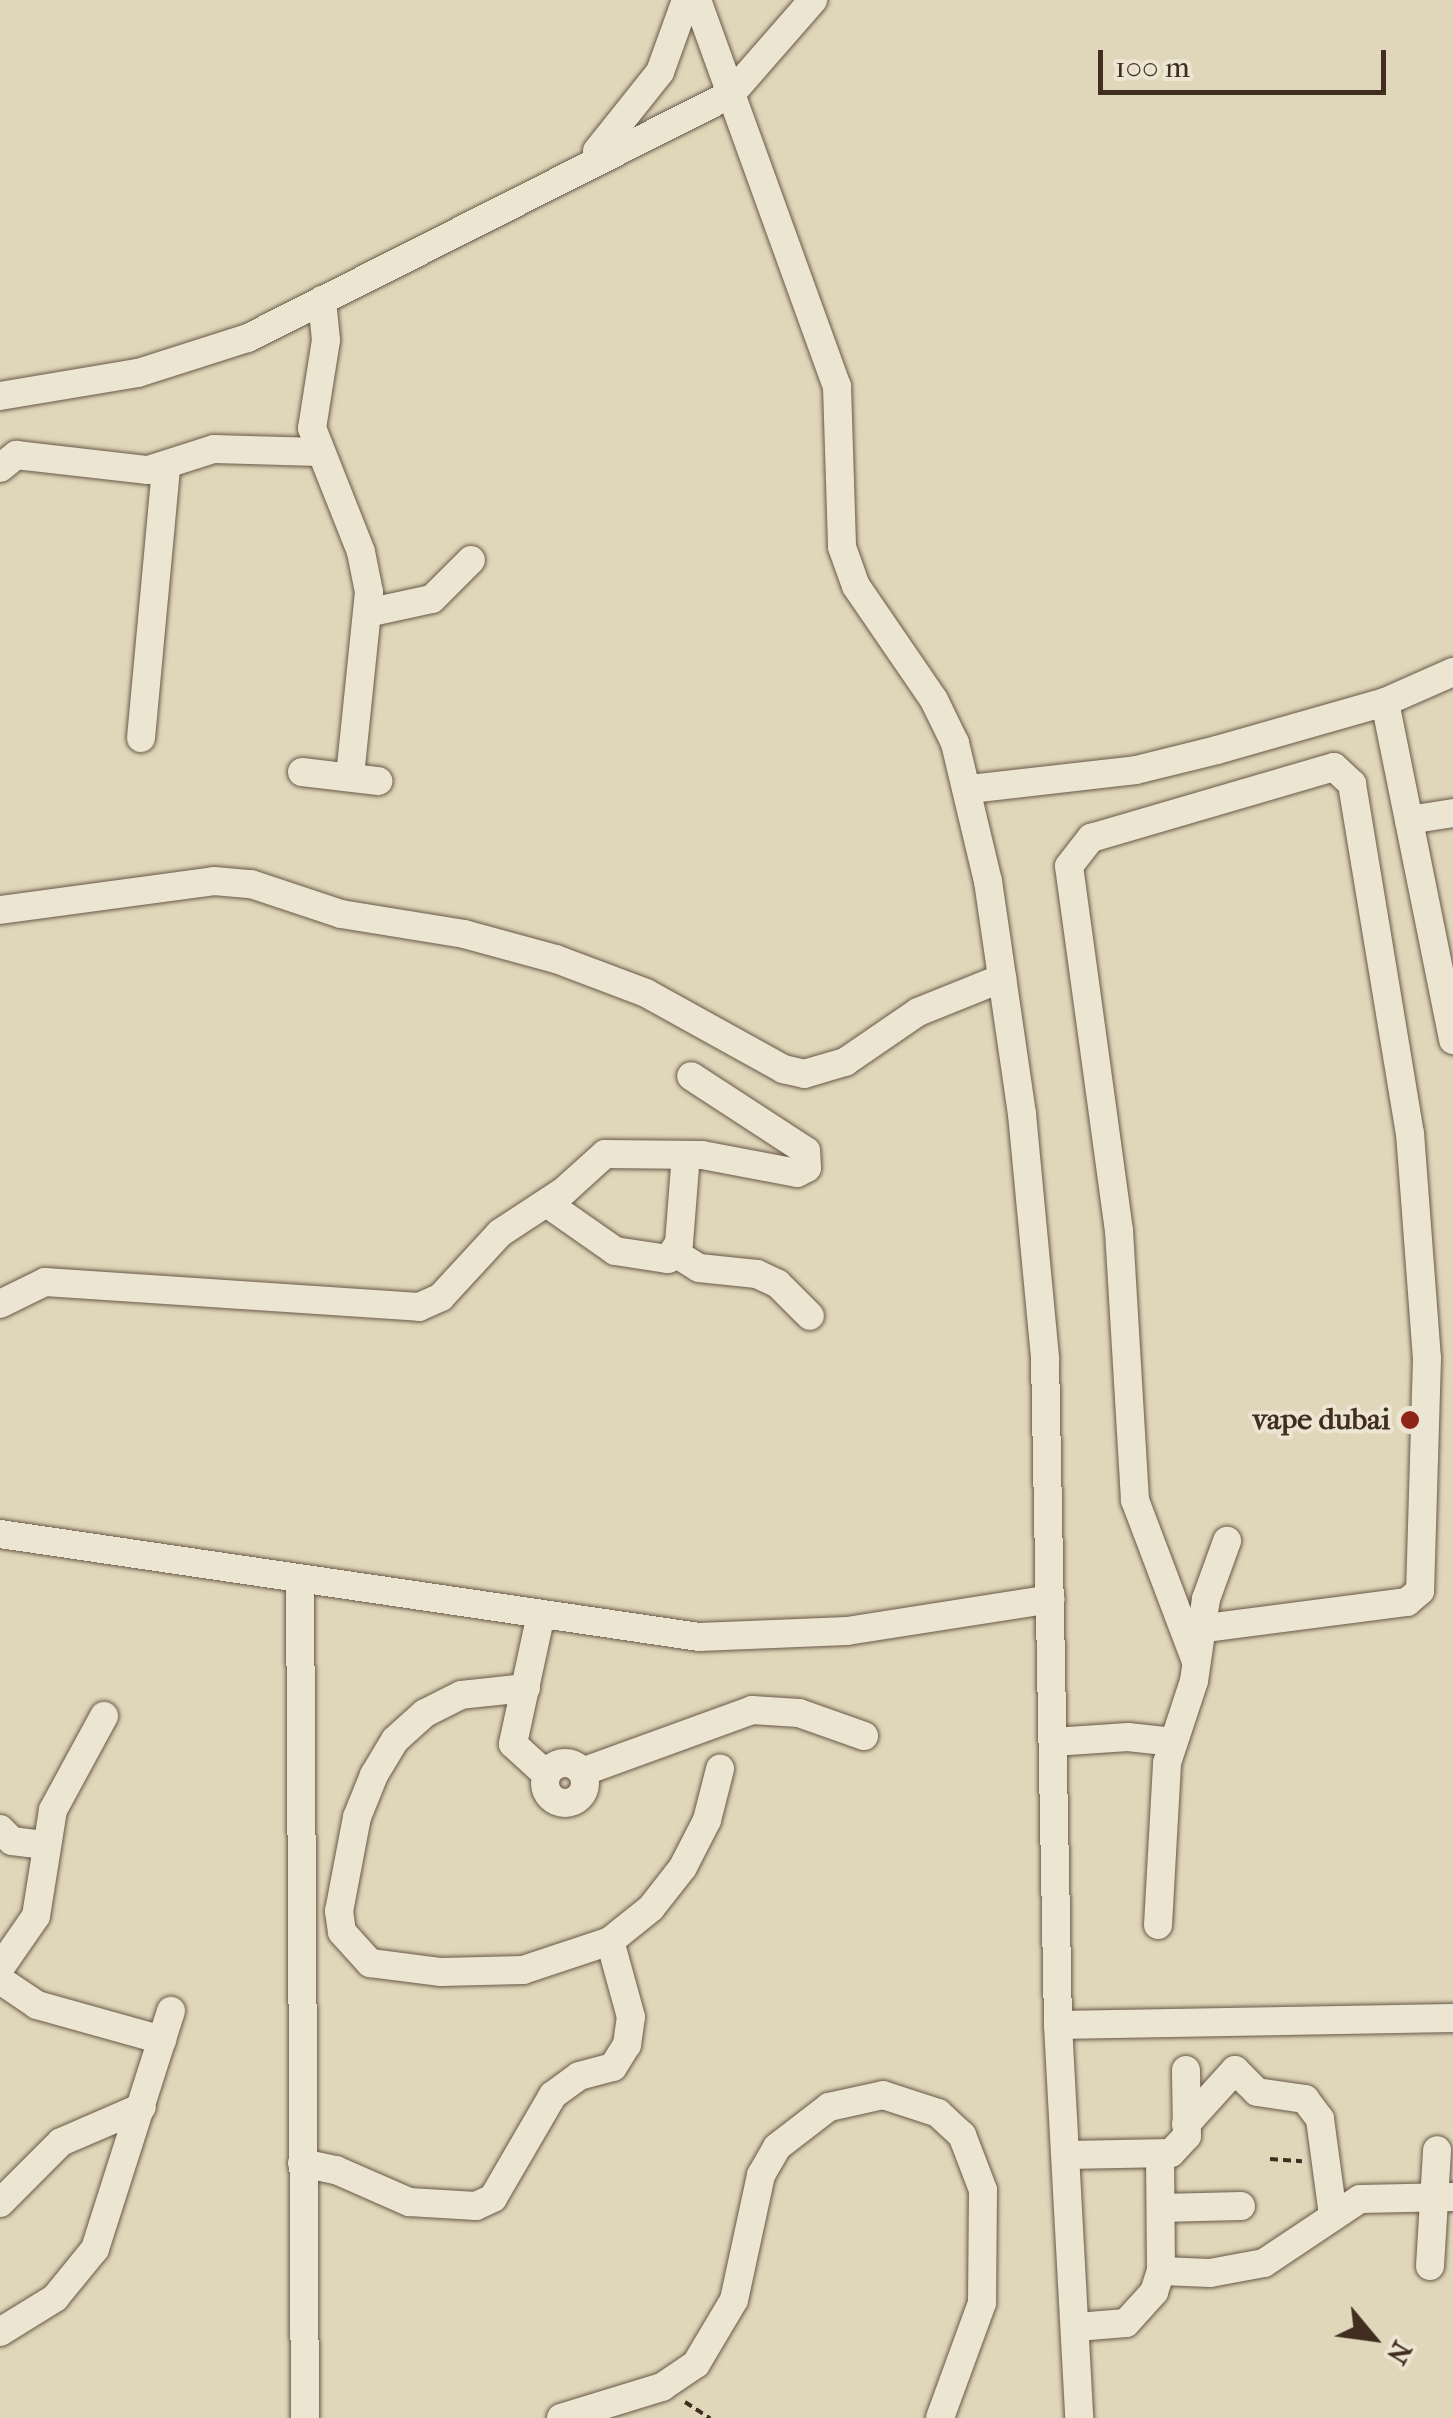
<!DOCTYPE html>
<html>
<head>
<meta charset="utf-8">
<style>
  body { margin:0 }
  #map { position:relative; width:1453px; height:2418px; overflow:hidden; background:#e0d7ba; font-family:"IM FELL French Canon",serif }
  div>[style] { position:absolute }
  .path>* { height:4px; margin-top:-2px; transform-origin:0; background:repeating-linear-gradient(90deg,#412e21 0 8px,transparent 0 13px) }
  .roads { filter:drop-shadow(0 0 2px #695847) drop-shadow(0 0 2px #695847) }
  .minor>* { height:28px; margin:-14px; padding:0 14px; transform-origin:14px; border-radius:14px; background:#ebe5d2 }
  .minor>.ring { margin:-14px; padding:0; box-sizing:content-box; background:none; border:28px solid #ebe5d2; border-radius:50% }
  .dots>* { width:28px; height:28px; translate:-50% -50%; box-sizing:border-box; border:5px solid #ebe5d2; border-radius:50% }
  span { translate:-50% -50%; white-space:nowrap; text-align:center; line-height:1.15; -webkit-text-stroke:8px #ebe5d2; paint-order:stroke }
  .poi-label { font-size:30px; color:#412e21; font-weight:700 }
  .right { translate:-100% -50%; text-align:right }
  .north { position:absolute; left:1323px; top:2288px; width:100px; height:100px; -webkit-text-stroke:8px #ebe5d2; paint-order:stroke; rotate:119deg; font-size:28px; font-weight:700; line-height:40px; text-align:center; color:#412e21 }
  .north::after { content:''; display:block; margin:auto; width:35px; height:45px; background:#412e21; clip-path:polygon(50% 0,100% 100%,50% 72%,0 100%) }
  .scale { position:absolute; left:1098px; top:50px; width:288px; height:45px; box-sizing:border-box; border:5px solid #412e21; border-top:0; padding-left:12px; font-size:30px; line-height:35px; white-space:nowrap; color:#412e21; -webkit-text-stroke:8px #ebe5d2; paint-order:stroke }
</style>
</head>
<body>
<div id="map">
  <div class="path">
    <div style="left:1270px;top:2159px;width:32px;rotate:4deg"></div>
    <div style="left:685px;top:2402px;width:30px;rotate:33deg"></div>
  </div>
  <div class="roads">
    <div class="minor">
      <div style="left:697px;top:0;width:411px;rotate:70.1deg"></div>
      <div style="left:837px;top:386px;width:161px;rotate:88.2deg"></div>
      <div style="left:842px;top:547px;width:41px;rotate:70.3deg"></div>
      <div style="left:856px;top:586px;width:138px;rotate:55.6deg"></div>
      <div style="left:934px;top:700px;width:48px;rotate:64deg"></div>
      <div style="left:955px;top:743px;width:142px;rotate:76.6deg"></div>
      <div style="left:988px;top:881px;width:235px;rotate:81.7deg"></div>
      <div style="left:1022px;top:1114px;width:245px;rotate:84.6deg"></div>
      <div style="left:1045px;top:1358px;width:667px;rotate:88.88deg"></div>
      <div style="left:1058px;top:2025px;width:394px;rotate:86.9deg"></div>
      <div style="left:597px;top:151px;width:101px;rotate:-51.4deg"></div>
      <div style="left:660px;top:72px;width:77px;rotate:-70.1deg"></div>
      <div style="left:322px;top:300px;width:40px;rotate:84.3deg"></div>
      <div style="left:326px;top:340px;width:89px;rotate:99deg"></div>
      <div style="left:312px;top:428px;width:133px;rotate:68.4deg"></div>
      <div style="left:361px;top:552px;width:41px;rotate:78.7deg"></div>
      <div style="left:369px;top:592px;width:186px;rotate:95.9deg"></div>
      <div style="left:0;top:396px;width:140px;rotate:-9.5deg"></div>
      <div style="left:138px;top:373px;width:115px;rotate:-17.7deg"></div>
      <div style="left:248px;top:338px;width:541px;rotate:-26.8deg"></div>
      <div style="left:731px;top:94px;width:125px;rotate:-48.9deg"></div>
      <div style="left:0;top:468px;width:21px;rotate:-39deg"></div>
      <div style="left:16px;top:455px;width:133px;rotate:6.5deg"></div>
      <div style="left:148px;top:470px;width:69px;rotate:-17.7deg"></div>
      <div style="left:214px;top:449px;width:104px;rotate:1.7deg"></div>
      <div style="left:367px;top:613px;width:66px;rotate:-12.2deg"></div>
      <div style="left:432px;top:599px;width:55px;rotate:-45deg"></div>
      <div style="left:1385px;top:702px;width:345px;rotate:78.6deg"></div>
      <div style="left:141px;top:738px;width:273px;rotate:-84.7deg"></div>
      <div style="left:302px;top:772px;width:77px;rotate:6.8deg"></div>
      <div style="left:970px;top:789px;width:167px;rotate:-6.5deg"></div>
      <div style="left:1136px;top:770px;width:83px;rotate:-13.9deg"></div>
      <div style="left:1217px;top:750px;width:175px;rotate:-15.9deg"></div>
      <div style="left:1385px;top:702px;width:74px;rotate:-23.8deg"></div>
      <div style="left:1409px;top:820px;width:45px;rotate:-9deg"></div>
      <div style="left:0;top:910px;width:216px;rotate:-7.7deg"></div>
      <div style="left:214px;top:881px;width:37px;rotate:5deg"></div>
      <div style="left:251px;top:884px;width:95px;rotate:18.4deg"></div>
      <div style="left:341px;top:914px;width:125px;rotate:9.2deg"></div>
      <div style="left:464px;top:934px;width:95px;rotate:15.2deg"></div>
      <div style="left:556px;top:959px;width:96px;rotate:20.7deg"></div>
      <div style="left:646px;top:993px;width:157px;rotate:29deg"></div>
      <div style="left:783px;top:1069px;width:22px;rotate:13deg"></div>
      <div style="left:804px;top:1074px;width:43px;rotate:-16.3deg"></div>
      <div style="left:845px;top:1062px;width:88px;rotate:-34.4deg"></div>
      <div style="left:918px;top:1012px;width:91px;rotate:-22deg"></div>
      <div style="left:548px;top:1204px;width:82px;rotate:35deg"></div>
      <div style="left:615px;top:1251px;width:54px;rotate:8.6deg"></div>
      <div style="left:668px;top:1259px;width:19px;rotate:-55deg"></div>
      <div style="left:679px;top:1243px;width:88px;rotate:-85.5deg"></div>
      <div style="left:675px;top:1253px;width:28px;rotate:32deg"></div>
      <div style="left:699px;top:1268px;width:58px;rotate:5.9deg"></div>
      <div style="left:757px;top:1274px;width:23px;rotate:25deg"></div>
      <div style="left:778px;top:1284px;width:45px;rotate:45deg"></div>
      <div style="left:0;top:1304px;width:50px;rotate:-26.1deg"></div>
      <div style="left:45px;top:1282px;width:375px;rotate:3.8deg"></div>
      <div style="left:419px;top:1307px;width:24px;rotate:-24deg"></div>
      <div style="left:441px;top:1297px;width:87px;rotate:-47.3deg"></div>
      <div style="left:500px;top:1233px;width:77px;rotate:-33.3deg"></div>
      <div style="left:564px;top:1191px;width:55px;rotate:-42.1deg"></div>
      <div style="left:605px;top:1154px;width:97px;rotate:0.6deg"></div>
      <div style="left:702px;top:1155px;width:97px;rotate:10.7deg"></div>
      <div style="left:797px;top:1173px;width:11px;rotate:-27deg"></div>
      <div style="left:807px;top:1168px;width:17px;rotate:-93deg"></div>
      <div style="left:806px;top:1151px;width:137px;rotate:-146.9deg"></div>
      <div style="left:0;top:1534px;width:707px;rotate:8.38deg"></div>
      <div style="left:699px;top:1637px;width:148px;rotate:-2.3deg"></div>
      <div style="left:847px;top:1631px;width:206px;rotate:-8.9deg"></div>
      <div style="left:300px;top:1579px;width:839px;rotate:89.66deg"></div>
      <div style="left:541px;top:1614px;width:133px;rotate:102.2deg"></div>
      <div style="left:513px;top:1744px;width:45px;rotate:42.3deg"></div>
      <div style="left:1195px;top:1659px;width:170px;rotate:-110.7deg"></div>
      <div style="left:1135px;top:1500px;width:269px;rotate:-93.4deg"></div>
      <div style="left:1119px;top:1231px;width:368px;rotate:-97.8deg"></div>
      <div style="left:1069px;top:866px;width:36px;rotate:-52deg"></div>
      <div style="left:1091px;top:838px;width:253px;rotate:-16.3deg"></div>
      <div style="left:1334px;top:767px;width:25px;rotate:43deg"></div>
      <div style="left:1352px;top:784px;width:354px;rotate:80.6deg"></div>
      <div style="left:1410px;top:1133px;width:226px;rotate:85.7deg"></div>
      <div style="left:1427px;top:1358px;width:233px;rotate:91.7deg"></div>
      <div style="left:1420px;top:1591px;width:17px;rotate:140deg"></div>
      <div style="left:1407px;top:1602px;width:209px;rotate:172.6deg"></div>
      <div style="left:526px;top:1688px;width:65px;rotate:173.9deg"></div>
      <div style="left:461px;top:1695px;width:40px;rotate:153.4deg"></div>
      <div style="left:425px;top:1713px;width:40px;rotate:138deg"></div>
      <div style="left:395px;top:1740px;width:41px;rotate:121deg"></div>
      <div style="left:374px;top:1775px;width:45px;rotate:112deg"></div>
      <div style="left:357px;top:1817px;width:96px;rotate:100.8deg"></div>
      <div style="left:339px;top:1911px;width:21px;rotate:82deg"></div>
      <div style="left:342px;top:1932px;width:42px;rotate:47.9deg"></div>
      <div style="left:370px;top:1963px;width:72px;rotate:7.2deg"></div>
      <div style="left:441px;top:1972px;width:82px;rotate:-1.4deg"></div>
      <div style="left:523px;top:1970px;width:92px;rotate:-18.4deg"></div>
      <div style="left:610px;top:1941px;width:53px;rotate:-38.8deg"></div>
      <div style="left:651px;top:1908px;width:52px;rotate:-52deg"></div>
      <div style="left:683px;top:1867px;width:53px;rotate:-62.9deg"></div>
      <div style="left:707px;top:1820px;width:53px;rotate:-75.7deg"></div>
      <div style="left:1053px;top:1742px;width:75px;rotate:-3.8deg"></div>
      <div style="left:1128px;top:1737px;width:46px;rotate:6.2deg"></div>
      <div class="ring" style="left:545px;top:1763px;width:12px;height:12px"></div>
      <div style="left:582px;top:1772px;width:181px;rotate:-20deg"></div>
      <div style="left:752px;top:1710px;width:47px;rotate:3.7deg"></div>
      <div style="left:799px;top:1713px;width:69px;rotate:19.5deg"></div>
      <div style="left:0;top:1829px;width:17px;rotate:45deg"></div>
      <div style="left:12px;top:1841px;width:33px;rotate:7deg"></div>
      <div style="left:1158px;top:1925px;width:162px;rotate:-86.8deg"></div>
      <div style="left:1167px;top:1763px;width:86px;rotate:-71.8deg"></div>
      <div style="left:1194px;top:1681px;width:83px;rotate:-81.7deg"></div>
      <div style="left:1206px;top:1599px;width:62px;rotate:-70.1deg"></div>
      <div style="left:0;top:1968px;width:63px;rotate:-55.3deg"></div>
      <div style="left:36px;top:1916px;width:107px;rotate:-80.9deg"></div>
      <div style="left:53px;top:1810px;width:107px;rotate:-61.5deg"></div>
      <div style="left:0;top:1980px;width:45px;rotate:34deg"></div>
      <div style="left:37px;top:2005px;width:130px;rotate:15.6deg"></div>
      <div style="left:1058px;top:2025px;width:395px;rotate:-1deg"></div>
      <div style="left:1186px;top:2124px;width:73px;rotate:-47.8deg"></div>
      <div style="left:1235px;top:2070px;width:31px;rotate:45deg"></div>
      <div style="left:1257px;top:2092px;width:49px;rotate:8.3deg"></div>
      <div style="left:1305px;top:2099px;width:25px;rotate:53deg"></div>
      <div style="left:1320px;top:2119px;width:97px;rotate:82.3deg"></div>
      <div style="left:1067px;top:2155px;width:104px;rotate:-1.1deg"></div>
      <div style="left:1171px;top:2153px;width:23px;rotate:-47deg"></div>
      <div style="left:1187px;top:2136px;width:66px;rotate:-90.9deg"></div>
      <div style="left:302px;top:2163px;width:35px;rotate:12deg"></div>
      <div style="left:336px;top:2170px;width:80px;rotate:23.7deg"></div>
      <div style="left:409px;top:2202px;width:67px;rotate:3.4deg"></div>
      <div style="left:476px;top:2206px;width:19px;rotate:-25deg"></div>
      <div style="left:493px;top:2198px;width:119px;rotate:-59.8deg"></div>
      <div style="left:553px;top:2095px;width:32px;rotate:-36deg"></div>
      <div style="left:579px;top:2076px;width:35px;rotate:-15deg"></div>
      <div style="left:613px;top:2067px;width:26px;rotate:-58deg"></div>
      <div style="left:627px;top:2045px;width:28px;rotate:-82deg"></div>
      <div style="left:631px;top:2017px;width:79px;rotate:-105.4deg"></div>
      <div style="left:0;top:2203px;width:86px;rotate:-45deg"></div>
      <div style="left:61px;top:2142px;width:88px;rotate:-23.4deg"></div>
      <div style="left:1161px;top:2208px;width:80px;rotate:-1.4deg"></div>
      <div style="left:1430px;top:2266px;width:116px;rotate:-86.5deg"></div>
      <div style="left:1161px;top:2271px;width:49px;rotate:2.3deg"></div>
      <div style="left:1210px;top:2273px;width:55px;rotate:-10.5deg"></div>
      <div style="left:1264px;top:2263px;width:115px;rotate:-33.7deg"></div>
      <div style="left:1360px;top:2199px;width:93px;rotate:-1.2deg"></div>
      <div style="left:1077px;top:2327px;width:49px;rotate:-4.7deg"></div>
      <div style="left:1126px;top:2323px;width:42px;rotate:-47.9deg"></div>
      <div style="left:1154px;top:2292px;width:22px;rotate:-72deg"></div>
      <div style="left:1161px;top:2271px;width:116px;rotate:-90.5deg"></div>
      <div style="left:0;top:2332px;width:65px;rotate:-31.7deg"></div>
      <div style="left:55px;top:2298px;width:63px;rotate:-50.8deg"></div>
      <div style="left:95px;top:2249px;width:250px;rotate:-72.3deg"></div>
      <div style="left:561px;top:2418px;width:106px;rotate:-17.1deg"></div>
      <div style="left:662px;top:2387px;width:41px;rotate:-34.1deg"></div>
      <div style="left:696px;top:2364px;width:74px;rotate:-59.3deg"></div>
      <div style="left:734px;top:2300px;width:128px;rotate:-77.8deg"></div>
      <div style="left:761px;top:2175px;width:32px;rotate:-60deg"></div>
      <div style="left:777px;top:2147px;width:66px;rotate:-37.6deg"></div>
      <div style="left:829px;top:2107px;width:55px;rotate:-12.5deg"></div>
      <div style="left:883px;top:2095px;width:58px;rotate:18.1deg"></div>
      <div style="left:938px;top:2113px;width:33px;rotate:43deg"></div>
      <div style="left:962px;top:2135px;width:59px;rotate:69.1deg"></div>
      <div style="left:983px;top:2190px;width:113px;rotate:90.5deg"></div>
      <div style="left:982px;top:2303px;width:122px;rotate:110.1deg"></div>
    </div>
  </div>
  <div class="dots">
    <div style="left:1410px;top:1420px;background:#8f2418"></div>
  </div>
  <div class="poi-label">
    <span class="right" style="left:1390px;top:1420px">vape dubai</span>
  </div>
  <div class="north">N</div>
  <div class="scale">100 m</div>
</div>
</body>
</html>
